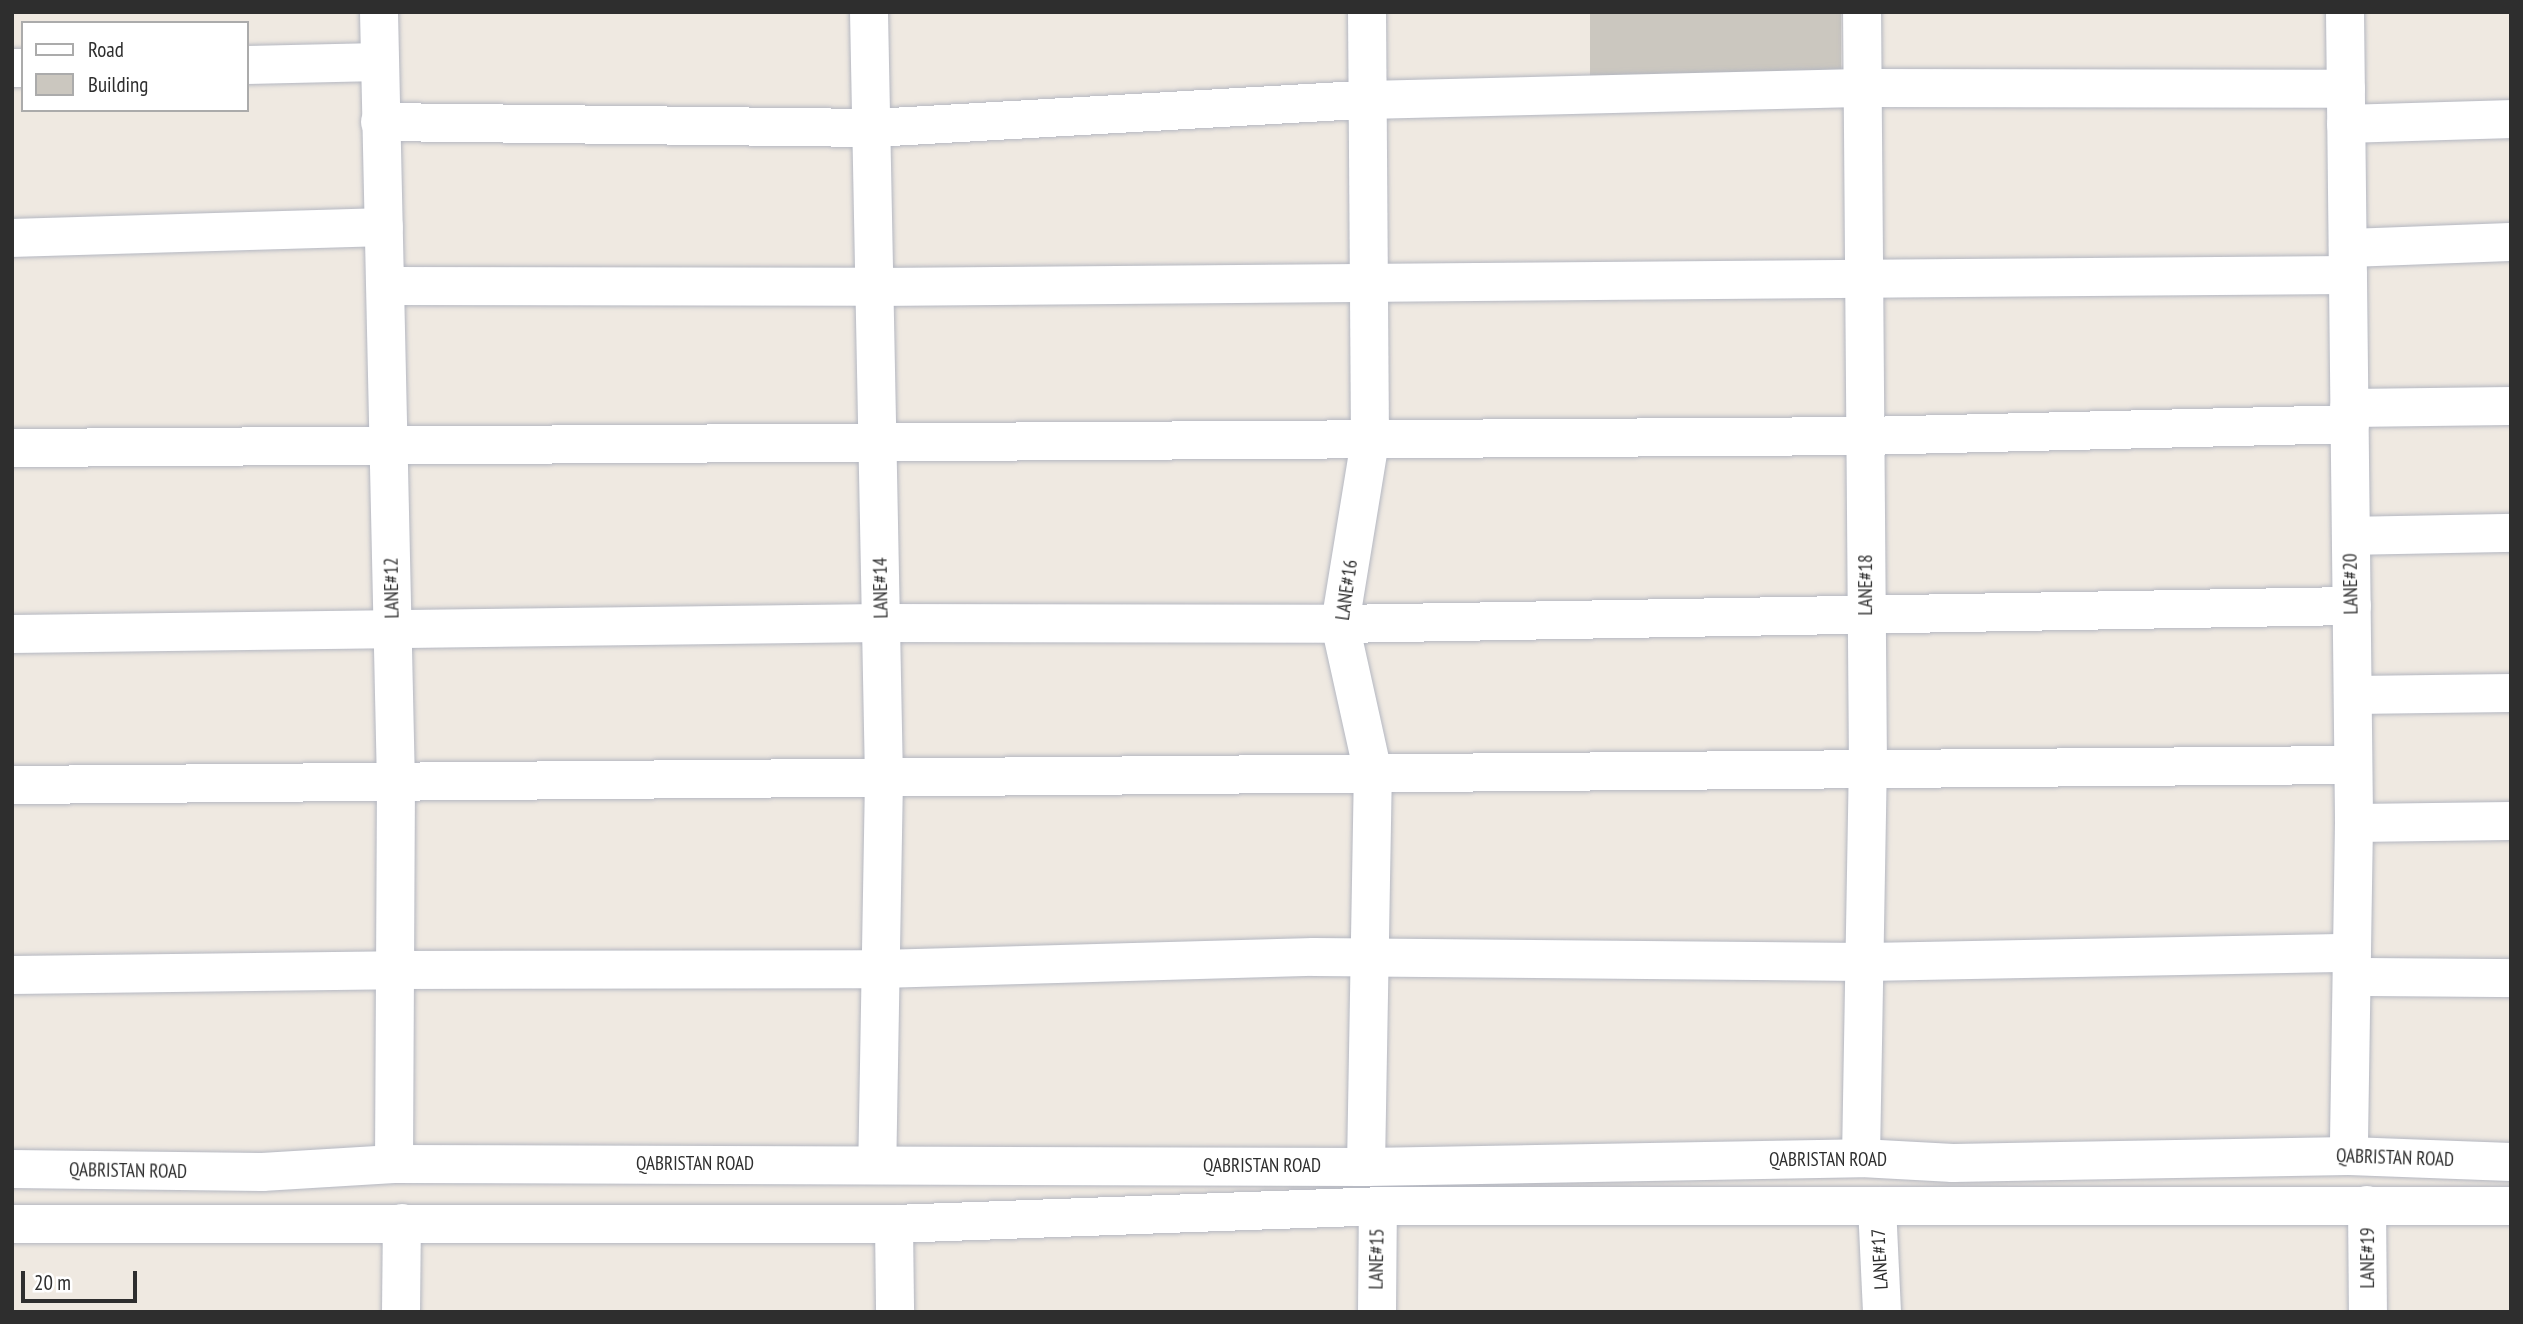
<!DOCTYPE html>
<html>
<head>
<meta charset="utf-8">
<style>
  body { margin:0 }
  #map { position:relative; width:2523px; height:1324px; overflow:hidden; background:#efe9e1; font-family:"PT Sans Narrow",sans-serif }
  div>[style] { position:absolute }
  .building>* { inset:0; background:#cbc7bf; transform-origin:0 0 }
  .roads { filter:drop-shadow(0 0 2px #b4b7c1) drop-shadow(0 0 2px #b4b7c1) }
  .street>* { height:38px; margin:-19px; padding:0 19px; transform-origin:19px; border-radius:19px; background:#fff }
  .secondary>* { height:38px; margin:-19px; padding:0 19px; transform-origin:19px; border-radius:19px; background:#fff }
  span { translate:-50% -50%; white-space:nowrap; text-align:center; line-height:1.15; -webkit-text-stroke:7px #fff; paint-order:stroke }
  .street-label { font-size:19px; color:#2e2e2e }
  .frame { position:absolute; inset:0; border:14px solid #2e2e2e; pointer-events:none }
  .legend { position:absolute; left:21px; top:21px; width:228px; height:91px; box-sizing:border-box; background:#fff; border:2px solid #ababab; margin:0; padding:9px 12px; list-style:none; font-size:21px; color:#2e2e2e }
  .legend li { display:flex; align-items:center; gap:14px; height:35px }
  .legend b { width:35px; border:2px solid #ababab }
  .scale { position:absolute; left:21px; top:1271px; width:116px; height:32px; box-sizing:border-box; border:4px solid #2e2e2e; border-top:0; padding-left:9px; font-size:21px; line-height:24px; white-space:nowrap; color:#2e2e2e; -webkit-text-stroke:5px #fff; paint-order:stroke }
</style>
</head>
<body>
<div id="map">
  <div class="building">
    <div style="left:1590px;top:12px;width:251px;height:68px"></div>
  </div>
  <div class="roads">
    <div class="street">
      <div style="left:379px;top:12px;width:770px;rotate:88.74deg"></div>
      <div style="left:396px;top:782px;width:382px;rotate:90.3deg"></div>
      <div style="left:869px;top:12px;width:766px;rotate:88.88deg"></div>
      <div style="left:884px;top:778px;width:386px;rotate:91deg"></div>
      <div style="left:2345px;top:12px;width:811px;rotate:89.36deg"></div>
      <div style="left:2354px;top:823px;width:333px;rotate:90.9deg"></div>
      <div style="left:247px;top:65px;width:133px;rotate:-1.3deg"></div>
      <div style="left:12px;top:68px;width:11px"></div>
      <div style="left:380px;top:122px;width:494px;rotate:0.7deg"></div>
      <div style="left:874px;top:128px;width:494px;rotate:-3.3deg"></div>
      <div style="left:1367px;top:100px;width:495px;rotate:-1.4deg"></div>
      <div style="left:1862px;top:88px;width:484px;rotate:0.1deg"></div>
      <div style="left:2346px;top:124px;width:165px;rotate:-1.7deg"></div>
      <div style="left:12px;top:238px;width:372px;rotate:-1.7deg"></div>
      <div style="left:2348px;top:248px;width:163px;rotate:-2.1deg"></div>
      <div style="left:386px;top:286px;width:488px;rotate:0.1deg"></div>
      <div style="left:874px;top:287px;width:1474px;rotate:-0.47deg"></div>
      <div style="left:2349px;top:408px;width:162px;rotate:-0.7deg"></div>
      <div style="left:12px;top:448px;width:1853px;rotate:-0.37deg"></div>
      <div style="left:1865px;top:436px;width:485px;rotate:-1.4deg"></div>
      <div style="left:2351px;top:536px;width:160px;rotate:-1.1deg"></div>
      <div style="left:12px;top:634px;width:869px;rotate:-0.73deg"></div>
      <div style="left:881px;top:623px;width:459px;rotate:0.1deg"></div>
      <div style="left:1340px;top:624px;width:1012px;rotate:-1.02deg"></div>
      <div style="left:2353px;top:695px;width:158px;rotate:-0.7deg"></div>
      <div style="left:12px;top:785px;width:2341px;rotate:-0.49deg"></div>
      <div style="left:2354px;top:823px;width:157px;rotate:-0.7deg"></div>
      <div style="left:12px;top:975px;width:383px;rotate:-0.7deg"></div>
      <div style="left:395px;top:970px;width:485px;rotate:-0.1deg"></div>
      <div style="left:880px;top:969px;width:434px;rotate:-1.6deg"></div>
      <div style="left:1314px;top:957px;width:551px;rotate:0.52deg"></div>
      <div style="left:1865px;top:962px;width:487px;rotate:-1.1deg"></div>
      <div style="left:2352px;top:977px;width:159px;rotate:0.4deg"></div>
      <div style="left:1861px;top:1158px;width:389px;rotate:-89deg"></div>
      <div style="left:1868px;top:769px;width:757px;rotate:-90.45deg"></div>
      <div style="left:1366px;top:1167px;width:394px;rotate:-89deg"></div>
      <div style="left:1373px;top:773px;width:153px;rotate:-102.5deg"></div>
      <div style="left:1340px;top:624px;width:186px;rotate:-80.7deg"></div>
      <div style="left:1370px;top:440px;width:428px;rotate:-90.4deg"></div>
      <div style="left:2367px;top:1205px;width:107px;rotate:89.5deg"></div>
      <div style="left:1877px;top:1206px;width:106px;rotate:87.3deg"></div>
      <div style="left:894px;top:1224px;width:88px;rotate:89.3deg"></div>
      <div style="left:401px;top:1312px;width:89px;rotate:-89.4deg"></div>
      <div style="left:1377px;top:1312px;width:106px;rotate:-89.5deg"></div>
    </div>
    <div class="secondary">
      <div style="left:12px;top:1169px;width:250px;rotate:0.7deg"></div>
      <div style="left:262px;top:1172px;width:132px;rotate:-3.5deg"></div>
      <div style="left:394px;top:1164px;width:972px;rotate:0.18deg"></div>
      <div style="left:1366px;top:1167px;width:495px;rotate:-1deg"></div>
      <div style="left:1861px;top:1158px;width:92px;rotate:3.1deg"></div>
      <div style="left:1953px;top:1163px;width:396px;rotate:-1deg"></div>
      <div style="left:2349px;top:1156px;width:162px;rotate:2.1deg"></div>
      <div style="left:12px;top:1224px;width:882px"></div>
      <div style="left:894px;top:1224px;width:484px;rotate:-2.1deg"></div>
      <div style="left:1378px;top:1206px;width:1133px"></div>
    </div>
  </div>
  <div class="street-label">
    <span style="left:2351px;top:584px;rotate:-91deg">LANE#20</span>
    <span style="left:1866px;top:585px;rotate:-90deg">LANE#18</span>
    <span style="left:392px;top:588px;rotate:-91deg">LANE#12</span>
    <span style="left:881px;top:588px;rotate:-91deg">LANE#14</span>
    <span style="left:1347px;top:590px;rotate:-82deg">LANE#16</span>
    <span style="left:2395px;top:1158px;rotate:2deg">QABRISTAN ROAD</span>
    <span style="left:1828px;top:1160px">QABRISTAN ROAD</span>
    <span style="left:695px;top:1164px">QABRISTAN ROAD</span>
    <span style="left:1262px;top:1166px">QABRISTAN ROAD</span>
    <span style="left:128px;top:1171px;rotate:1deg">QABRISTAN ROAD</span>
    <span style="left:2368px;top:1258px;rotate:-90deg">LANE#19</span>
    <span style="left:1377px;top:1259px;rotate:-89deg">LANE#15</span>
    <span style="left:1880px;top:1259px;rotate:-93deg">LANE#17</span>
  </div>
  <div class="frame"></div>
  <ul class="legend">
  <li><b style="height:9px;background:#fff"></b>Road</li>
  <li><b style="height:19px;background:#cbc7bf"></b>Building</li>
  </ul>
  <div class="scale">20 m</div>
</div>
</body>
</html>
